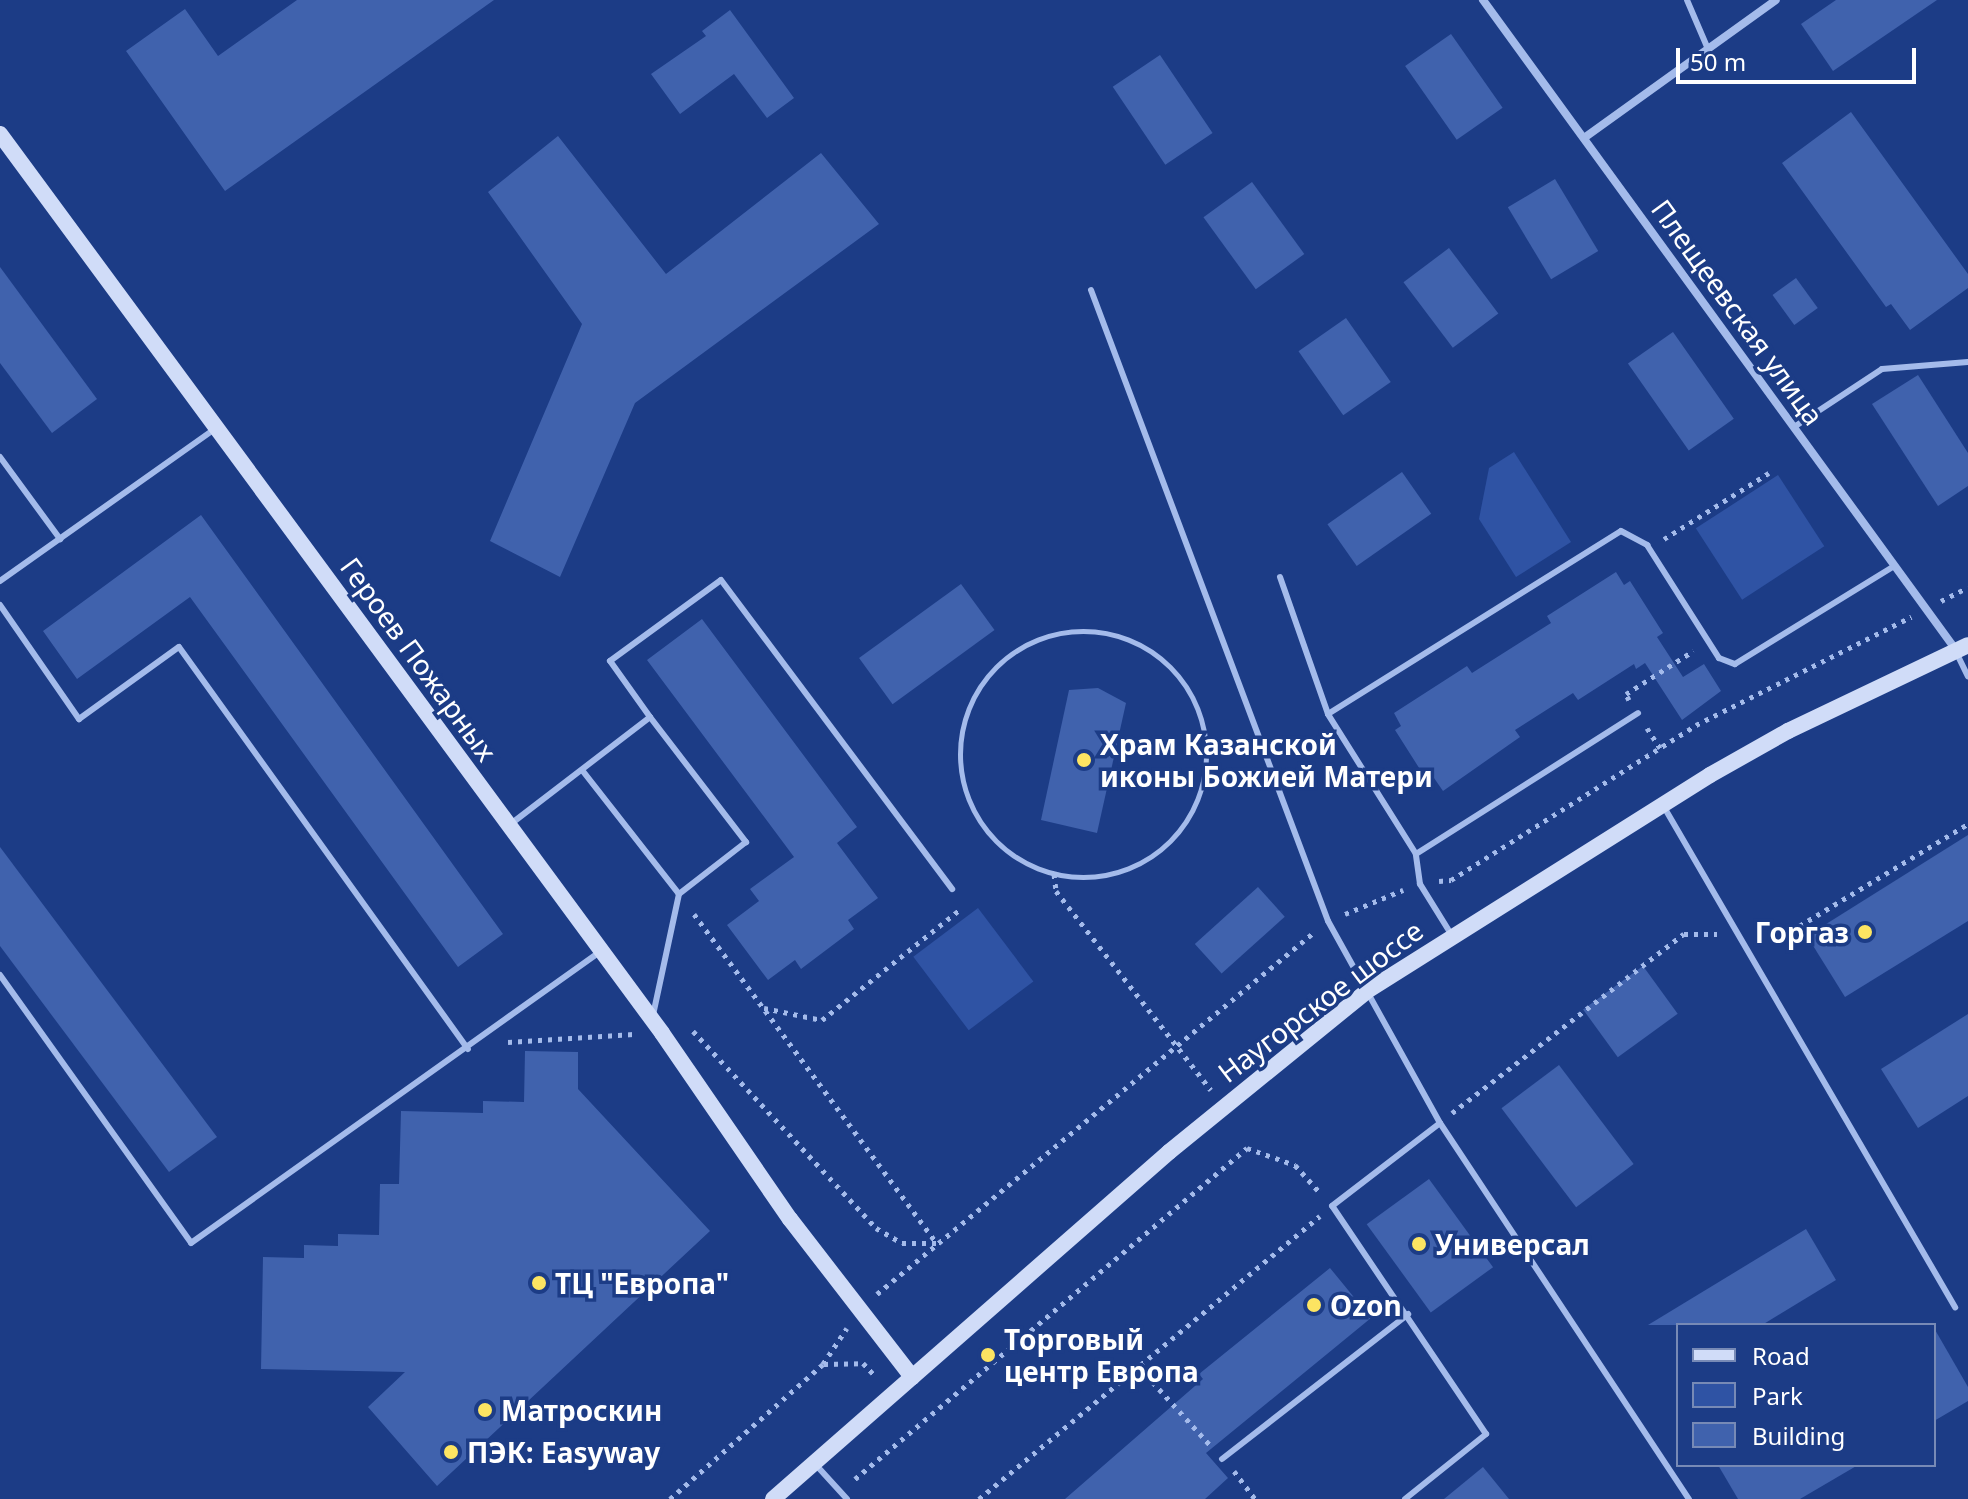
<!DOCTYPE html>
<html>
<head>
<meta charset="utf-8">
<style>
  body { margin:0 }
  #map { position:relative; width:1968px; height:1499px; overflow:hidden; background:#1c3c86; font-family:"Noto Sans",sans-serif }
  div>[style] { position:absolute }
  .green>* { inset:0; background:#2f53a4; transform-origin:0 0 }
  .building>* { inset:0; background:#4062ad; transform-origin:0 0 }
  .path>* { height:5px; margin-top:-2.5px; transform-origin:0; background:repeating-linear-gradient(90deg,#a4bbeb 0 4px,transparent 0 10px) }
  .path>.ring { margin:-2.5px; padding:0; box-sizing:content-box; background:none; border:5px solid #a4bbeb; border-radius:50% }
  .service>* { height:6px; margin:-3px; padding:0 3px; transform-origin:3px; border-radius:3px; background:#a4bbeb }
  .minor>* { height:8px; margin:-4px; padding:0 4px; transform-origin:4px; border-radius:4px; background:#a4bbeb }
  .secondary>* { height:16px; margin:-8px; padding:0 8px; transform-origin:8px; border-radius:8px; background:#d0dcf8 }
  .dots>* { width:22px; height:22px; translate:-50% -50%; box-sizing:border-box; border:4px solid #1c3c86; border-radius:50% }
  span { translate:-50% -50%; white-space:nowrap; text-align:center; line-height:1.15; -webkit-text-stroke:7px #1c3c86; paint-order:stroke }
  .street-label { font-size:28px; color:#fff }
  .poi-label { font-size:28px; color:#fff; font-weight:700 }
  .left { translate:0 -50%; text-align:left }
  .right { translate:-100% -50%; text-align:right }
  .legend { position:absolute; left:1676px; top:1323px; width:260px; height:144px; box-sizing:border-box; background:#1c3c86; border:2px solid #778ab6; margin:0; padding:10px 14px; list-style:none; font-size:24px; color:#fff }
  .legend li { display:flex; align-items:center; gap:16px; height:40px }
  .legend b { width:40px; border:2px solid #778ab6 }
  .scale { position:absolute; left:1676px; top:48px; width:240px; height:36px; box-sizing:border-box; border:4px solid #fff; border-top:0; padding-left:10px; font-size:24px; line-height:28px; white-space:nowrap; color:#fff; -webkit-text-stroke:6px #1c3c86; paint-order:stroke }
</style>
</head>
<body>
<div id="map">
  <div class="green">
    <div style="clip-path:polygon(1514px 452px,1571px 542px,1516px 577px,1479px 519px,1489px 468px)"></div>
    <div style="left:1778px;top:475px;width:85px;height:98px;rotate:57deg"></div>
    <div style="left:978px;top:908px;width:92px;height:81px;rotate:53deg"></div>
  </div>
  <div class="building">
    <div style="clip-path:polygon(297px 0,494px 0,225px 191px,126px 51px,185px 9px,218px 56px)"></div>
    <div style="clip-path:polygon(1836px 0,1937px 0,1833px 71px,1801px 24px)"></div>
    <div style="clip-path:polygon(730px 10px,794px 98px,767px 118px,734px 74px,680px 114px,651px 74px,706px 36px,702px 31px)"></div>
    <div style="left:1451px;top:34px;width:90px;height:56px;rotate:55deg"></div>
    <div style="left:1160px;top:55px;width:94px;height:57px;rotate:56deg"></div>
    <div style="clip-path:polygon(1851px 112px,1968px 274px,1968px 288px,1910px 330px,1891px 304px,1886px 307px,1782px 163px)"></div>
    <div style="clip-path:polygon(558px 136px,666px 274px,821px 153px,879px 224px,635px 403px,560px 577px,490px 541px,582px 324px,488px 192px)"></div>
    <div style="left:1555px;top:179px;width:84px;height:55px;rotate:59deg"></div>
    <div style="left:1252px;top:182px;width:89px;height:60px;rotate:54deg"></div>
    <div style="left:1449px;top:248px;width:82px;height:57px;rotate:53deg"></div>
    <div style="clip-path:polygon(0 267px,97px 399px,52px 433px,0 363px)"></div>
    <div style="left:1796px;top:278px;width:37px;height:29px;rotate:54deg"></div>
    <div style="left:1346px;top:318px;width:78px;height:58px;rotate:55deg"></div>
    <div style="left:1673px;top:332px;width:106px;height:55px;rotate:55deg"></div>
    <div style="clip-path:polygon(1918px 375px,1968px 453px,1968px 486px,1938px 506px,1872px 404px)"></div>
    <div style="left:1402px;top:472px;width:51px;height:91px;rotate:55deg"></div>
    <div style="clip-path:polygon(201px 515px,503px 934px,458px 967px,190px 597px,77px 679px,43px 631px)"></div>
    <div style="clip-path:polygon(1616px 572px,1624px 585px,1630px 581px,1663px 633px,1657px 637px,1683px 677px,1704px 664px,1721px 691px,1682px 720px,1645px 663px,1636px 669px,1634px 664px,1578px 700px,1573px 693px,1515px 730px,1520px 737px,1443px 791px,1434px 778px,1428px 782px,1395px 730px,1401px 726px,1394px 713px,1467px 666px,1472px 673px,1551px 623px,1547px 616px)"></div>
    <div style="left:961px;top:584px;width:57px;height:126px;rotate:54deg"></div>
    <div style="clip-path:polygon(702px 619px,857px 827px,837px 843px,878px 898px,848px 920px,854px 929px,801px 969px,795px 960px,768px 980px,727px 925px,759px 901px,750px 889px,794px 857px,647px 660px)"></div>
    <div style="clip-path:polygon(1098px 688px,1126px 703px,1097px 833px,1041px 820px,1069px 690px)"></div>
    <div style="clip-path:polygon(1968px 835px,1968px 921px,1845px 997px,1807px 936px)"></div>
    <div style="clip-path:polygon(0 847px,217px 1137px,169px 1172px,0 946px)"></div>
    <div style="left:1258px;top:887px;width:40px;height:85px;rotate:48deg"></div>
    <div style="left:1643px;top:966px;width:59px;height:74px;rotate:54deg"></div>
    <div style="clip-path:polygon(1968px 1014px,1968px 1096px,1918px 1128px,1881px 1069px)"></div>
    <div style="clip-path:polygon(525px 1051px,578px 1052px,578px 1089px,710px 1231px,437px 1486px,368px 1407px,405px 1372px,261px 1369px,263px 1257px,304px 1258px,304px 1245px,338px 1246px,338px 1234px,379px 1235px,380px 1184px,399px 1184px,401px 1111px,483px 1113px,483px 1101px,524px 1102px)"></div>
    <div style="left:1559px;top:1065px;width:124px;height:72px;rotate:53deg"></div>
    <div style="left:1429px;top:1179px;width:109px;height:77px;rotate:54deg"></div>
    <div style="clip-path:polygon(1806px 1229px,1836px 1280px,1762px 1325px,1648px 1325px)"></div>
    <div style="clip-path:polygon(1330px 1268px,1371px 1318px,1206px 1453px,1228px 1478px,1205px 1499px,1065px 1499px,1203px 1379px,1199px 1374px)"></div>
    <div style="clip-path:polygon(1934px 1328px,1968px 1387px,1968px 1401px,1934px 1421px)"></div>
    <div style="clip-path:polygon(1718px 1465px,1858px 1465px,1800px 1499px,1738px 1499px)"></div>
    <div style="clip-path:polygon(1483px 1467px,1509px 1499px,1444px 1499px)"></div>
  </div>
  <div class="path">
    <div style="left:1664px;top:539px;width:124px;rotate:-32.2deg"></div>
    <div style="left:1941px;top:601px;width:30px;rotate:-27deg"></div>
    <div class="ring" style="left:960px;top:631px;width:241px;height:241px"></div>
    <div style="left:1629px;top:700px;width:7px;rotate:-117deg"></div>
    <div style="left:1626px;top:694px;width:80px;rotate:-32.7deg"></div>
    <div style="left:1647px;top:728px;width:24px;rotate:57deg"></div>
    <div style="left:1054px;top:874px;width:17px;rotate:83deg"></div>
    <div style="left:1056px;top:891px;width:252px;rotate:52.1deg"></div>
    <div style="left:1439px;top:881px;width:12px;rotate:-5deg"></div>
    <div style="left:1451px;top:880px;width:290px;rotate:-32.3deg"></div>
    <div style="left:1696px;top:725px;width:241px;rotate:-26.7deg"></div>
    <div style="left:694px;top:914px;width:409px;rotate:53.6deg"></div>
    <div style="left:1345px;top:914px;width:63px;rotate:-22.5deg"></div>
    <div style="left:1759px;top:933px;width:32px;rotate:-4deg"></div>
    <div style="left:1791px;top:931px;width:207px;rotate:-31.2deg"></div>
    <div style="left:764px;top:1008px;width:59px;rotate:11.7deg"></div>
    <div style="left:822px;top:1020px;width:179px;rotate:-38.7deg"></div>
    <div style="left:693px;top:1031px;width:269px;rotate:47.1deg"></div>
    <div style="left:876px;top:1228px;width:30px;rotate:30deg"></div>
    <div style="left:902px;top:1243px;width:34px"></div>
    <div style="left:508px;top:1042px;width:126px;rotate:-3.6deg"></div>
    <div style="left:1452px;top:1113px;width:293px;rotate:-37.7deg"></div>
    <div style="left:1684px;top:934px;width:33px"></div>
    <div style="left:877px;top:1294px;width:566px;rotate:-39.62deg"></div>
    <div style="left:824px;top:1364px;width:39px;rotate:-1deg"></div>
    <div style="left:863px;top:1363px;width:19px;rotate:47deg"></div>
    <div style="left:1139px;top:1367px;width:107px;rotate:47.7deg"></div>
    <div style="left:1234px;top:1471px;width:35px;rotate:53deg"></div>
    <div style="left:855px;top:1479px;width:513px;rotate:-40.18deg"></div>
    <div style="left:1247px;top:1148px;width:51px;rotate:19.5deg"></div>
    <div style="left:1295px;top:1165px;width:38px;rotate:48deg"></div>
    <div style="left:670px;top:1499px;width:204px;rotate:-41.4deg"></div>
    <div style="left:823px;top:1364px;width:43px;rotate:-56.3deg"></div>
    <div style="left:979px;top:1499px;width:443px;rotate:-39.7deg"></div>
  </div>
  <div class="service">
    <div style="left:1687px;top:0;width:53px;rotate:66.8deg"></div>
    <div style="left:1091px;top:290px;width:674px;rotate:69.41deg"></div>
    <div style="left:1328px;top:921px;width:231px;rotate:61deg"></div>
    <div style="left:1440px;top:1123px;width:451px;rotate:56.5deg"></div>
    <div style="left:1794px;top:427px;width:105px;rotate:-33.4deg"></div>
    <div style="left:1882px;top:369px;width:86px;rotate:-4.7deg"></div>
    <div style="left:0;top:457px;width:102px;rotate:53.8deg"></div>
    <div style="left:1280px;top:577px;width:145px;rotate:70.7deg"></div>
    <div style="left:0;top:581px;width:265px;rotate:-35.3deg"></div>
    <div style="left:0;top:605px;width:139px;rotate:55.3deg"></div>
    <div style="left:79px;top:719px;width:123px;rotate:-35.8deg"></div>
    <div style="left:179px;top:647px;width:495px;rotate:54.3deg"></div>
    <div style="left:1957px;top:654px;width:25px;rotate:64deg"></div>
    <div style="left:650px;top:717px;width:69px;rotate:-125.5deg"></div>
    <div style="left:610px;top:661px;width:137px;rotate:-36.1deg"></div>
    <div style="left:721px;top:580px;width:386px;rotate:53.2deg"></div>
    <div style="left:582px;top:770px;width:157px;rotate:52deg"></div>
    <div style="left:1664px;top:807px;width:579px;rotate:59.8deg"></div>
    <div style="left:512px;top:823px;width:174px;rotate:-37.5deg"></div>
    <div style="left:650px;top:717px;width:158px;rotate:52.5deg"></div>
    <div style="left:746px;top:842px;width:85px;rotate:142.2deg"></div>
    <div style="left:679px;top:894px;width:124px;rotate:102.1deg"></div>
    <div style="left:1416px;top:854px;width:263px;rotate:-32.4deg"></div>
    <div style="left:1451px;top:934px;width:59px;rotate:-121.8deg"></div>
    <div style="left:1420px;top:884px;width:30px;rotate:-98deg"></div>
    <div style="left:1416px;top:854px;width:165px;rotate:-122.2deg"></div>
    <div style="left:1328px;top:714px;width:345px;rotate:-32deg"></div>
    <div style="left:1621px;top:531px;width:30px;rotate:28deg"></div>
    <div style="left:1647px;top:545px;width:134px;rotate:57.5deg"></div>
    <div style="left:1719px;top:658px;width:17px;rotate:21deg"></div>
    <div style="left:1735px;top:664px;width:187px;rotate:-31.6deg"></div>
    <div style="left:0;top:975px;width:329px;rotate:54.5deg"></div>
    <div style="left:191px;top:1243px;width:503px;rotate:-35.46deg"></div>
    <div style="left:1222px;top:1459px;width:236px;rotate:-37.9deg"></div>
    <div style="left:816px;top:1465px;width:46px;rotate:47.6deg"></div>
    <div style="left:1405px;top:1499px;width:104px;rotate:-38.7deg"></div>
    <div style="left:1486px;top:1434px;width:275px;rotate:-124deg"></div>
    <div style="left:1332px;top:1206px;width:136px;rotate:-37.5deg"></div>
  </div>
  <div class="minor">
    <div style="left:1483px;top:0;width:804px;rotate:53.96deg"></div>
    <div style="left:1584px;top:138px;width:236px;rotate:-35.7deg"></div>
  </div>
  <div class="secondary">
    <div style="left:0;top:134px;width:1116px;rotate:53.63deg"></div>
    <div style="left:662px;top:1033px;width:226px;rotate:55.5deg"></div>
    <div style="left:790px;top:1219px;width:200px;rotate:52.3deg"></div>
    <div style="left:773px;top:1499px;width:527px;rotate:-41.23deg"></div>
    <div style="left:1169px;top:1152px;width:255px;rotate:-39.1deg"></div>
    <div style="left:1367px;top:991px;width:405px;rotate:-32.2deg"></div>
    <div style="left:1710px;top:775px;width:90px;rotate:-29.4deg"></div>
    <div style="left:1788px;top:731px;width:199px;rotate:-25.5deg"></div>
  </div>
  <div class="dots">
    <div style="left:1084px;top:760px;background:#fce462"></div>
    <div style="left:1865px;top:932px;background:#fce462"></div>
    <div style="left:1419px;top:1244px;background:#fce462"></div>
    <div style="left:539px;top:1283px;background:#fce462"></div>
    <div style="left:1314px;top:1305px;background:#fce462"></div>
    <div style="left:988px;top:1355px;background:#fce462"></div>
    <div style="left:485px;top:1410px;background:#fce462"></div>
    <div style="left:451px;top:1452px;background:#fce462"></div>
  </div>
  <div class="street-label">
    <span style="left:1738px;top:312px;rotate:54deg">Плещеевская улица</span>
    <span style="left:419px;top:659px;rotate:54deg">Героев Пожарных</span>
    <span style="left:1320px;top:1001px;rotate:-37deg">Наугорское шоссе</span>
  </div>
  <div class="poi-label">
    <span class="left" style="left:1100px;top:760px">Храм Казанской<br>иконы Божией Матери</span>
    <span class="right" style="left:1849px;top:932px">Горгаз</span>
    <span class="left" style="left:1435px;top:1244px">Универсал</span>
    <span class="left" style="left:555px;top:1283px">ТЦ "Европа"</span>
    <span class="left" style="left:1330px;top:1305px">Ozon</span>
    <span class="left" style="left:1004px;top:1355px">Торговый<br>центр Европа</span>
    <span class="left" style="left:501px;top:1410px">Матроскин</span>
    <span class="left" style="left:467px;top:1452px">ПЭК: Easyway</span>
  </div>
  <ul class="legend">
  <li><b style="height:10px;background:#d0dcf8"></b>Road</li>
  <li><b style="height:22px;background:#2f53a4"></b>Park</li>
  <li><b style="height:22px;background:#4062ad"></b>Building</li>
  </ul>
  <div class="scale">50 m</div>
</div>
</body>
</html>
